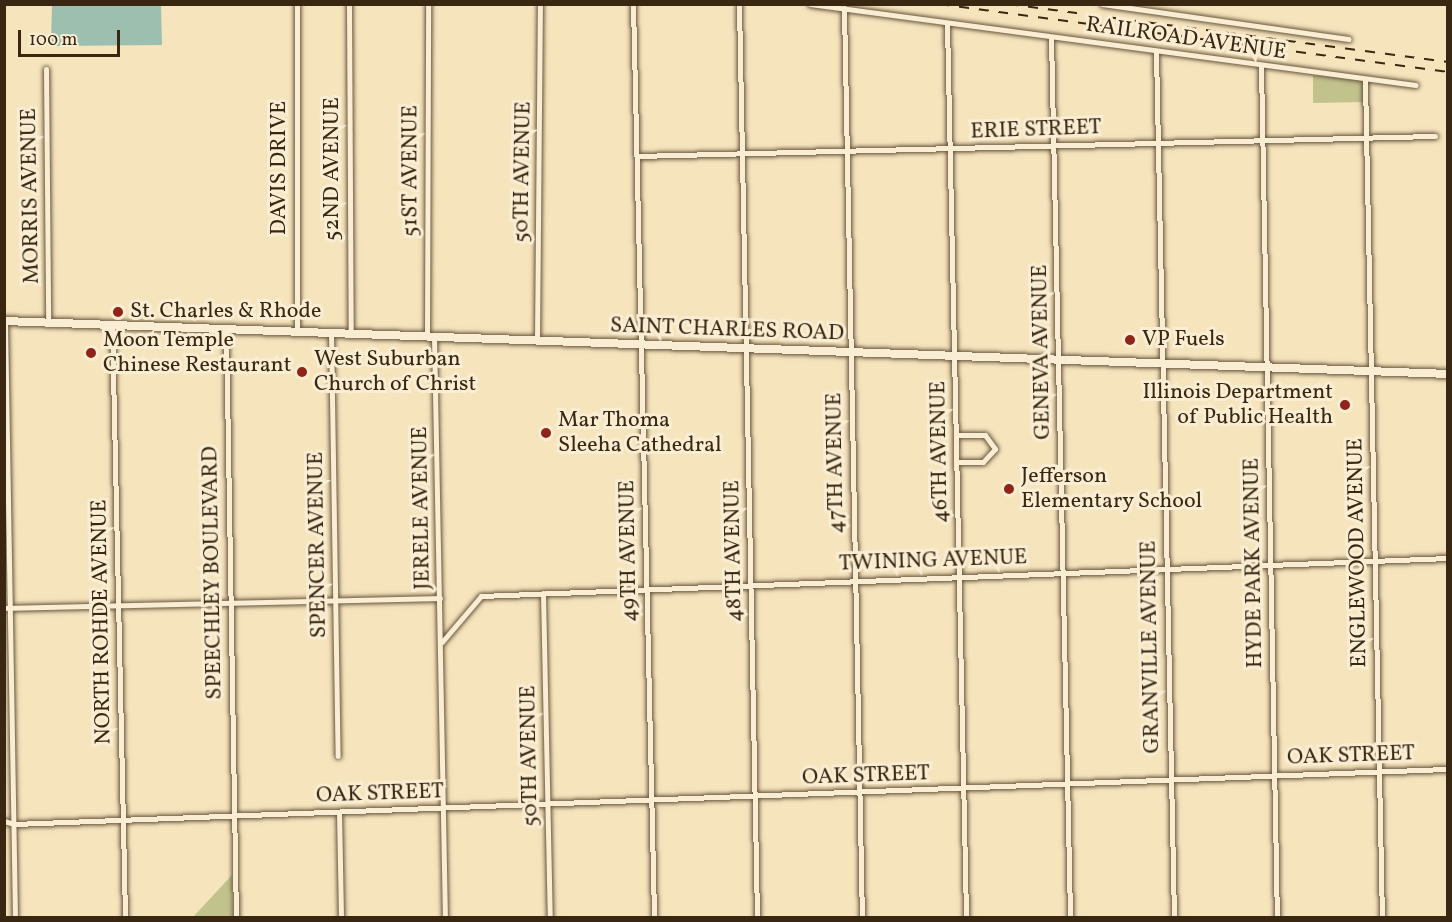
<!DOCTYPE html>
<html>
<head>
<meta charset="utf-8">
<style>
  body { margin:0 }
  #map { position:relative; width:1452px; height:922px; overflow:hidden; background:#f6e4bd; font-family:Vollkorn,serif }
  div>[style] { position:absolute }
  .green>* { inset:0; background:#c2c28d }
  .water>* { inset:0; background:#9dbfb0 }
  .roads { filter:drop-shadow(0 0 2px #68563d) drop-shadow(0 0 2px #68563d) }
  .minor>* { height:5px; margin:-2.5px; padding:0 2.5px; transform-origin:2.5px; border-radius:2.5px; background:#f9edd4 }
  .secondary>* { height:8px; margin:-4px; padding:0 4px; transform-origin:4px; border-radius:4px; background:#f9edd4 }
  .rail>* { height:2px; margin-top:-1px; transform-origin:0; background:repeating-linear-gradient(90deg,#392712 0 10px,transparent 0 20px) }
  .dots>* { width:16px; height:16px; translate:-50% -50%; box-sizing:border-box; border:3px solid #f9edd4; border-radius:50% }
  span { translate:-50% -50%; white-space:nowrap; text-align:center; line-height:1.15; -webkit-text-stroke:6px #f9edd4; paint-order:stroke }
  .street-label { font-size:22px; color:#392712 }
  .poi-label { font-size:22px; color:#392712 }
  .left { translate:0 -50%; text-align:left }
  .right { translate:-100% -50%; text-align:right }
  .frame { position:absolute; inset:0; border:6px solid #392712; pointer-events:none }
  .scale { position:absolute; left:18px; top:30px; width:102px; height:27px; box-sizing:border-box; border:3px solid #392712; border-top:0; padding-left:8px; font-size:18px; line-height:21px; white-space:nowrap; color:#392712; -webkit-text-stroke:4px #f9edd4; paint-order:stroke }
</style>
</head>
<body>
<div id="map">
  <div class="green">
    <div style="clip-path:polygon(1313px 75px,1366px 81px,1366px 102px,1313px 103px)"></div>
    <div style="clip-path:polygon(232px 875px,233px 917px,193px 917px)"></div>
  </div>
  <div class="water">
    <div style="clip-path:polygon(52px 5px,161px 5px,162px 45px,55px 46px,51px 42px)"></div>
  </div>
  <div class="roads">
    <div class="minor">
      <div style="left:297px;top:4px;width:328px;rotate:90deg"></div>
      <div style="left:349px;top:4px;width:330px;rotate:89.7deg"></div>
      <div style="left:633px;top:4px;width:914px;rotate:88.68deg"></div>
      <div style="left:739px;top:4px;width:914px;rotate:88.87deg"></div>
      <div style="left:810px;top:4px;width:611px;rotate:7.61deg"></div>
      <div style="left:1102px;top:4px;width:249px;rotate:8.1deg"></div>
      <div style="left:844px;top:8px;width:910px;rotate:88.87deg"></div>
      <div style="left:947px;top:23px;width:895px;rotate:88.78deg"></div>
      <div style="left:1051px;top:37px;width:881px;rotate:88.76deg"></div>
      <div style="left:1156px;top:51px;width:867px;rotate:88.81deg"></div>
      <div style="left:1261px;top:65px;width:853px;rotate:88.93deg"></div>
      <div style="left:46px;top:69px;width:254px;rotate:89.5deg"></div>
      <div style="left:1365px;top:80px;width:838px;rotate:88.84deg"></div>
      <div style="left:637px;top:156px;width:798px;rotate:-1.44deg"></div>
      <div style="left:5px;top:321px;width:597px;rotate:89.04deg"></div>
      <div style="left:112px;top:325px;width:593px;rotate:88.74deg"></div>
      <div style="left:226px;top:329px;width:589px;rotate:89.03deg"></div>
      <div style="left:331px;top:333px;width:423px;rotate:89.1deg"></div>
      <div style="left:427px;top:337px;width:333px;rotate:-89.8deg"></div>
      <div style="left:434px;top:337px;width:581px;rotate:88.92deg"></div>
      <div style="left:537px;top:340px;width:336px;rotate:-89.5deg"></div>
      <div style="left:957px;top:435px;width:28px"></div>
      <div style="left:985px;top:435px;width:17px;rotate:54deg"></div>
      <div style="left:995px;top:449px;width:18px;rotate:133deg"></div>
      <div style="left:983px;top:462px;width:26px;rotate:180deg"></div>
      <div style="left:543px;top:593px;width:325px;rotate:88.8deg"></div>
      <div style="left:4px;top:608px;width:436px;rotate:-1.3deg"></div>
      <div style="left:442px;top:642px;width:60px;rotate:-49.7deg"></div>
      <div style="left:481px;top:596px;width:968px;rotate:-2.25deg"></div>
      <div style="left:339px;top:812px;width:106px;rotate:88.9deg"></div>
      <div style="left:4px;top:821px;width:10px;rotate:17deg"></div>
      <div style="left:14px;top:824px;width:1435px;rotate:-2.2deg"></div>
    </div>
    <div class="secondary">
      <div style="left:4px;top:321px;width:1445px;rotate:2.1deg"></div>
    </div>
  </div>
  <div class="rail">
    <div style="left:939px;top:4px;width:514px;rotate:7.61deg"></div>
    <div style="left:1008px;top:4px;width:444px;rotate:7.5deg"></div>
  </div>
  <div class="dots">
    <div style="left:118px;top:312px;background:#8f2418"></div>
    <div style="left:1130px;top:340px;background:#8f2418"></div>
    <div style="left:91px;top:353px;background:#8f2418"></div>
    <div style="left:302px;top:372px;background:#8f2418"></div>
    <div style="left:1345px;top:405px;background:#8f2418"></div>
    <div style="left:546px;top:433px;background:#8f2418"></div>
    <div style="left:1009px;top:489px;background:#8f2418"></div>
  </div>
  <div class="street-label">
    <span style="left:1186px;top:39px;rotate:8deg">RAILROAD AVENUE</span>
    <span style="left:1036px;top:130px;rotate:-2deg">ERIE STREET</span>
    <span style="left:280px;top:168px;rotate:-90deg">DAVIS DRIVE</span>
    <span style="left:333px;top:169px;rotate:-90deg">52ND AVENUE</span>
    <span style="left:411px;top:171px;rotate:-90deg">51ST AVENUE</span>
    <span style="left:523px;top:172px;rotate:-89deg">50TH AVENUE</span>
    <span style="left:31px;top:196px;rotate:-91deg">MORRIS AVENUE</span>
    <span style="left:727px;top:330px;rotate:2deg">SAINT CHARLES ROAD</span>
    <span style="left:1042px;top:352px;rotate:-91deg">GENEVA AVENUE</span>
    <span style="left:940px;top:452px;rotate:-91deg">46TH AVENUE</span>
    <span style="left:836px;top:463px;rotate:-91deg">47TH AVENUE</span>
    <span style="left:422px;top:508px;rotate:-91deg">JERELE AVENUE</span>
    <span style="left:318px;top:545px;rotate:-91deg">SPENCER AVENUE</span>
    <span style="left:629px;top:551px;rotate:-91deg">49TH AVENUE</span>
    <span style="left:734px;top:551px;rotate:-91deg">48TH AVENUE</span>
    <span style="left:1358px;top:553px;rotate:-91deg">ENGLEWOOD AVENUE</span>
    <span style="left:933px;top:561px;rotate:-2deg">TWINING AVENUE</span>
    <span style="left:1254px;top:563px;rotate:-91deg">HYDE PARK AVENUE</span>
    <span style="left:213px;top:573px;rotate:-91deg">SPEECHLEY BOULEVARD</span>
    <span style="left:102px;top:622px;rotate:-91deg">NORTH ROHDE AVENUE</span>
    <span style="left:1151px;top:647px;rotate:-91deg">GRANVILLE AVENUE</span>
    <span style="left:530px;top:756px;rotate:-91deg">50TH AVENUE</span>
    <span style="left:1351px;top:756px;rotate:-2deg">OAK STREET</span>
    <span style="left:866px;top:776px;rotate:-2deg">OAK STREET</span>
    <span style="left:380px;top:794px;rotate:-2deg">OAK STREET</span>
  </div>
  <div class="poi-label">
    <span class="left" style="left:130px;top:312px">St. Charles &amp; Rhode</span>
    <span class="left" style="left:103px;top:353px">Moon Temple<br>Chinese Restaurant</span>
    <span class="left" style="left:1142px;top:340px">VP Fuels</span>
    <span class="left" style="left:314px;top:372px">West Suburban<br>Church of Christ</span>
    <span class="right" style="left:1333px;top:405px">Illinois Department<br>of Public Health</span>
    <span class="left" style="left:558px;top:433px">Mar Thoma<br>Sleeha Cathedral</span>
    <span class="left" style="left:1021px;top:489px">Jefferson<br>Elementary School</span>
  </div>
  <div class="frame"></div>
  <div class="scale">100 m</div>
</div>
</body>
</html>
